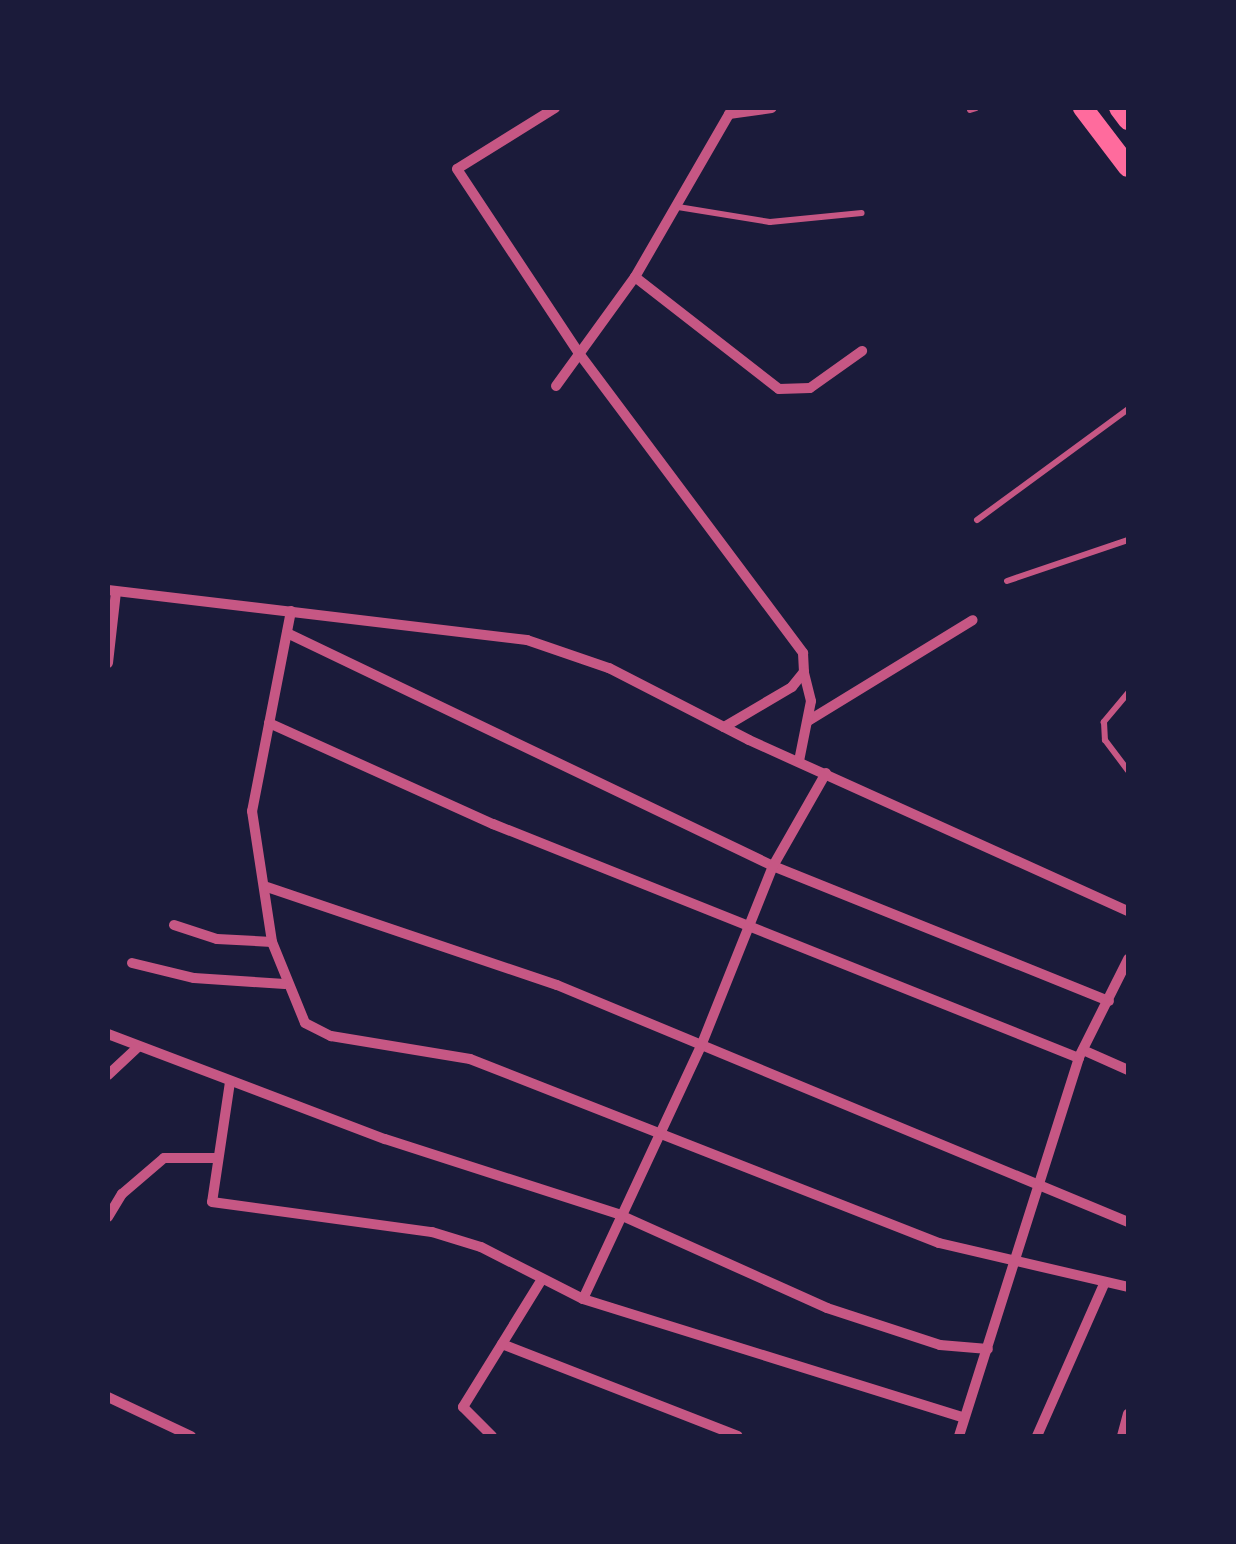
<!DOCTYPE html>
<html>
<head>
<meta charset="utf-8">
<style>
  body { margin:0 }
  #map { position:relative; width:1236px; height:1544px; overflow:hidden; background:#1b1b3a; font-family:Georgia,serif }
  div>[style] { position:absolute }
  .service>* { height:6px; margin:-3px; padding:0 3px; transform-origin:3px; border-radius:3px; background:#c65784 }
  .minor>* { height:10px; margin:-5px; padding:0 5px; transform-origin:5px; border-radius:5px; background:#c65784 }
  .primary>* { height:20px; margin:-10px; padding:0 10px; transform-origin:10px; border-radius:10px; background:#ff6b9d }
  span { translate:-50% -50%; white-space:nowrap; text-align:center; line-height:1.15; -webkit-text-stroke:8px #1b1b3a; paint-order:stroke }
  .frame { position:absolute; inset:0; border:110px solid #1b1b3a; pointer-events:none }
</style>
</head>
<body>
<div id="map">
  <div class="service">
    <div style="left:970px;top:110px;width:6px;rotate:-18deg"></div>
    <div style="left:678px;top:207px;width:93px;rotate:9.3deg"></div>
    <div style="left:770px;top:222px;width:92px;rotate:-5.6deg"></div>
    <div style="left:977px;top:520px;width:187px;rotate:-36.3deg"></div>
    <div style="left:1007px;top:581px;width:128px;rotate:-18.7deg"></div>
    <div style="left:1128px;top:693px;width:38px;rotate:130deg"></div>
    <div style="left:1104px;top:722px;width:18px;rotate:87deg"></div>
    <div style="left:1105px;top:740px;width:38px;rotate:53deg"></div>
  </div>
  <div class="minor">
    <div style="left:555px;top:108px;width:115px;rotate:148.1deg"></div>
    <div style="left:457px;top:169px;width:219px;rotate:56.5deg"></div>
    <div style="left:578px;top:352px;width:376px;rotate:53.2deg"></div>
    <div style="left:803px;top:653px;width:19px;rotate:87deg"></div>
    <div style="left:804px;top:672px;width:19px;rotate:129deg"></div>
    <div style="left:792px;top:687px;width:79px;rotate:149.5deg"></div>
    <div style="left:635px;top:277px;width:182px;rotate:37.9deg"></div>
    <div style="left:779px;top:389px;width:31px;rotate:-2deg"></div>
    <div style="left:810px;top:388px;width:64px;rotate:-35.4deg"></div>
    <div style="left:556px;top:386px;width:135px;rotate:-54.1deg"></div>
    <div style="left:635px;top:277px;width:188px;rotate:-60deg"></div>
    <div style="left:729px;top:114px;width:43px;rotate:-7.9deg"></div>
    <div style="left:108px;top:590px;width:422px;rotate:6.8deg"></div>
    <div style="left:527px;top:640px;width:87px;rotate:18.9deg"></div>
    <div style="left:609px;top:668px;width:157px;rotate:27.2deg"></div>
    <div style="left:749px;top:740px;width:416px;rotate:24.3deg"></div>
    <div style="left:291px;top:611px;width:204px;rotate:101deg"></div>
    <div style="left:252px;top:811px;width:133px;rotate:81.3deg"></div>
    <div style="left:272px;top:942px;width:87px;rotate:67.8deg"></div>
    <div style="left:305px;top:1023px;width:29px;rotate:27deg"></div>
    <div style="left:331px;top:1036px;width:141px;rotate:9.4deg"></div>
    <div style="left:470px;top:1059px;width:504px;rotate:21.42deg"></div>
    <div style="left:939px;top:1243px;width:194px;rotate:13.1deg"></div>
    <div style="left:287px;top:633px;width:539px;rotate:25.61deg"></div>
    <div style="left:773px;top:866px;width:362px;rotate:21.9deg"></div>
    <div style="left:108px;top:663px;width:71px;rotate:-83.6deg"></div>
    <div style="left:808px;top:721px;width:193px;rotate:-31.5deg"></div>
    <div style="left:269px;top:723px;width:246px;rotate:24.3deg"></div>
    <div style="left:493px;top:824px;width:631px;rotate:21.77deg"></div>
    <div style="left:799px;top:761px;width:61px;rotate:-78.7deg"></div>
    <div style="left:811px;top:701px;width:30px;rotate:-104deg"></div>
    <div style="left:267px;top:887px;width:306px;rotate:18.7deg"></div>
    <div style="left:557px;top:985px;width:618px;rotate:22.54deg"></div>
    <div style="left:174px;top:925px;width:45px;rotate:18deg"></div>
    <div style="left:217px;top:939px;width:55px;rotate:3.1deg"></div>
    <div style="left:132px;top:963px;width:64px;rotate:13.6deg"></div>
    <div style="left:194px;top:978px;width:91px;rotate:3.8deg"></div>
    <div style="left:108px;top:1034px;width:296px;rotate:20.8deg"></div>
    <div style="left:385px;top:1139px;width:245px;rotate:17.8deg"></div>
    <div style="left:618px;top:1214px;width:229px;rotate:24.2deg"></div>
    <div style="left:827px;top:1308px;width:119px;rotate:18.1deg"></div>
    <div style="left:940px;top:1345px;width:48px;rotate:4.8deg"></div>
    <div style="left:1083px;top:1050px;width:49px;rotate:24deg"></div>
    <div style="left:108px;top:1075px;width:42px;rotate:-43.1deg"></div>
    <div style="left:230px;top:1082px;width:121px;rotate:98.5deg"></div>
    <div style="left:212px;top:1202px;width:222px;rotate:7.8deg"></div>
    <div style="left:432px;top:1232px;width:51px;rotate:17deg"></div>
    <div style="left:481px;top:1247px;width:114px;rotate:27deg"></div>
    <div style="left:583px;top:1299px;width:398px;rotate:17.3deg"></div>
    <div style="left:108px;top:1217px;width:27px;rotate:-59deg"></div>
    <div style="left:122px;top:1194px;width:55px;rotate:-40.6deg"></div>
    <div style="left:164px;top:1158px;width:54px"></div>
    <div style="left:583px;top:1299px;width:279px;rotate:-65deg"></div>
    <div style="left:701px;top:1046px;width:194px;rotate:-68.2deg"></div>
    <div style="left:773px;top:866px;width:107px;rotate:-60.3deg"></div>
    <div style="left:502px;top:1344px;width:253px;rotate:21.3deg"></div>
    <div style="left:108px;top:1397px;width:92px;rotate:25.2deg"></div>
    <div style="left:492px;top:1436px;width:41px;rotate:-135deg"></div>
    <div style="left:463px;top:1407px;width:150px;rotate:-58.3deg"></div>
    <div style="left:959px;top:1436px;width:398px;rotate:-72.4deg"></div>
    <div style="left:1079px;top:1057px;width:110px;rotate:-63.4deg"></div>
    <div style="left:1037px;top:1436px;width:166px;rotate:-66.2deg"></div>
    <div style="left:1122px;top:1436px;width:23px;rotate:-75deg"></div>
  </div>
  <div class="primary">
    <div style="left:1083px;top:108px;width:74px;rotate:52.7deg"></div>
    <div style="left:1119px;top:108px;width:15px;rotate:53deg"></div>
  </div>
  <div class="frame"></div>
</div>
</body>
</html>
